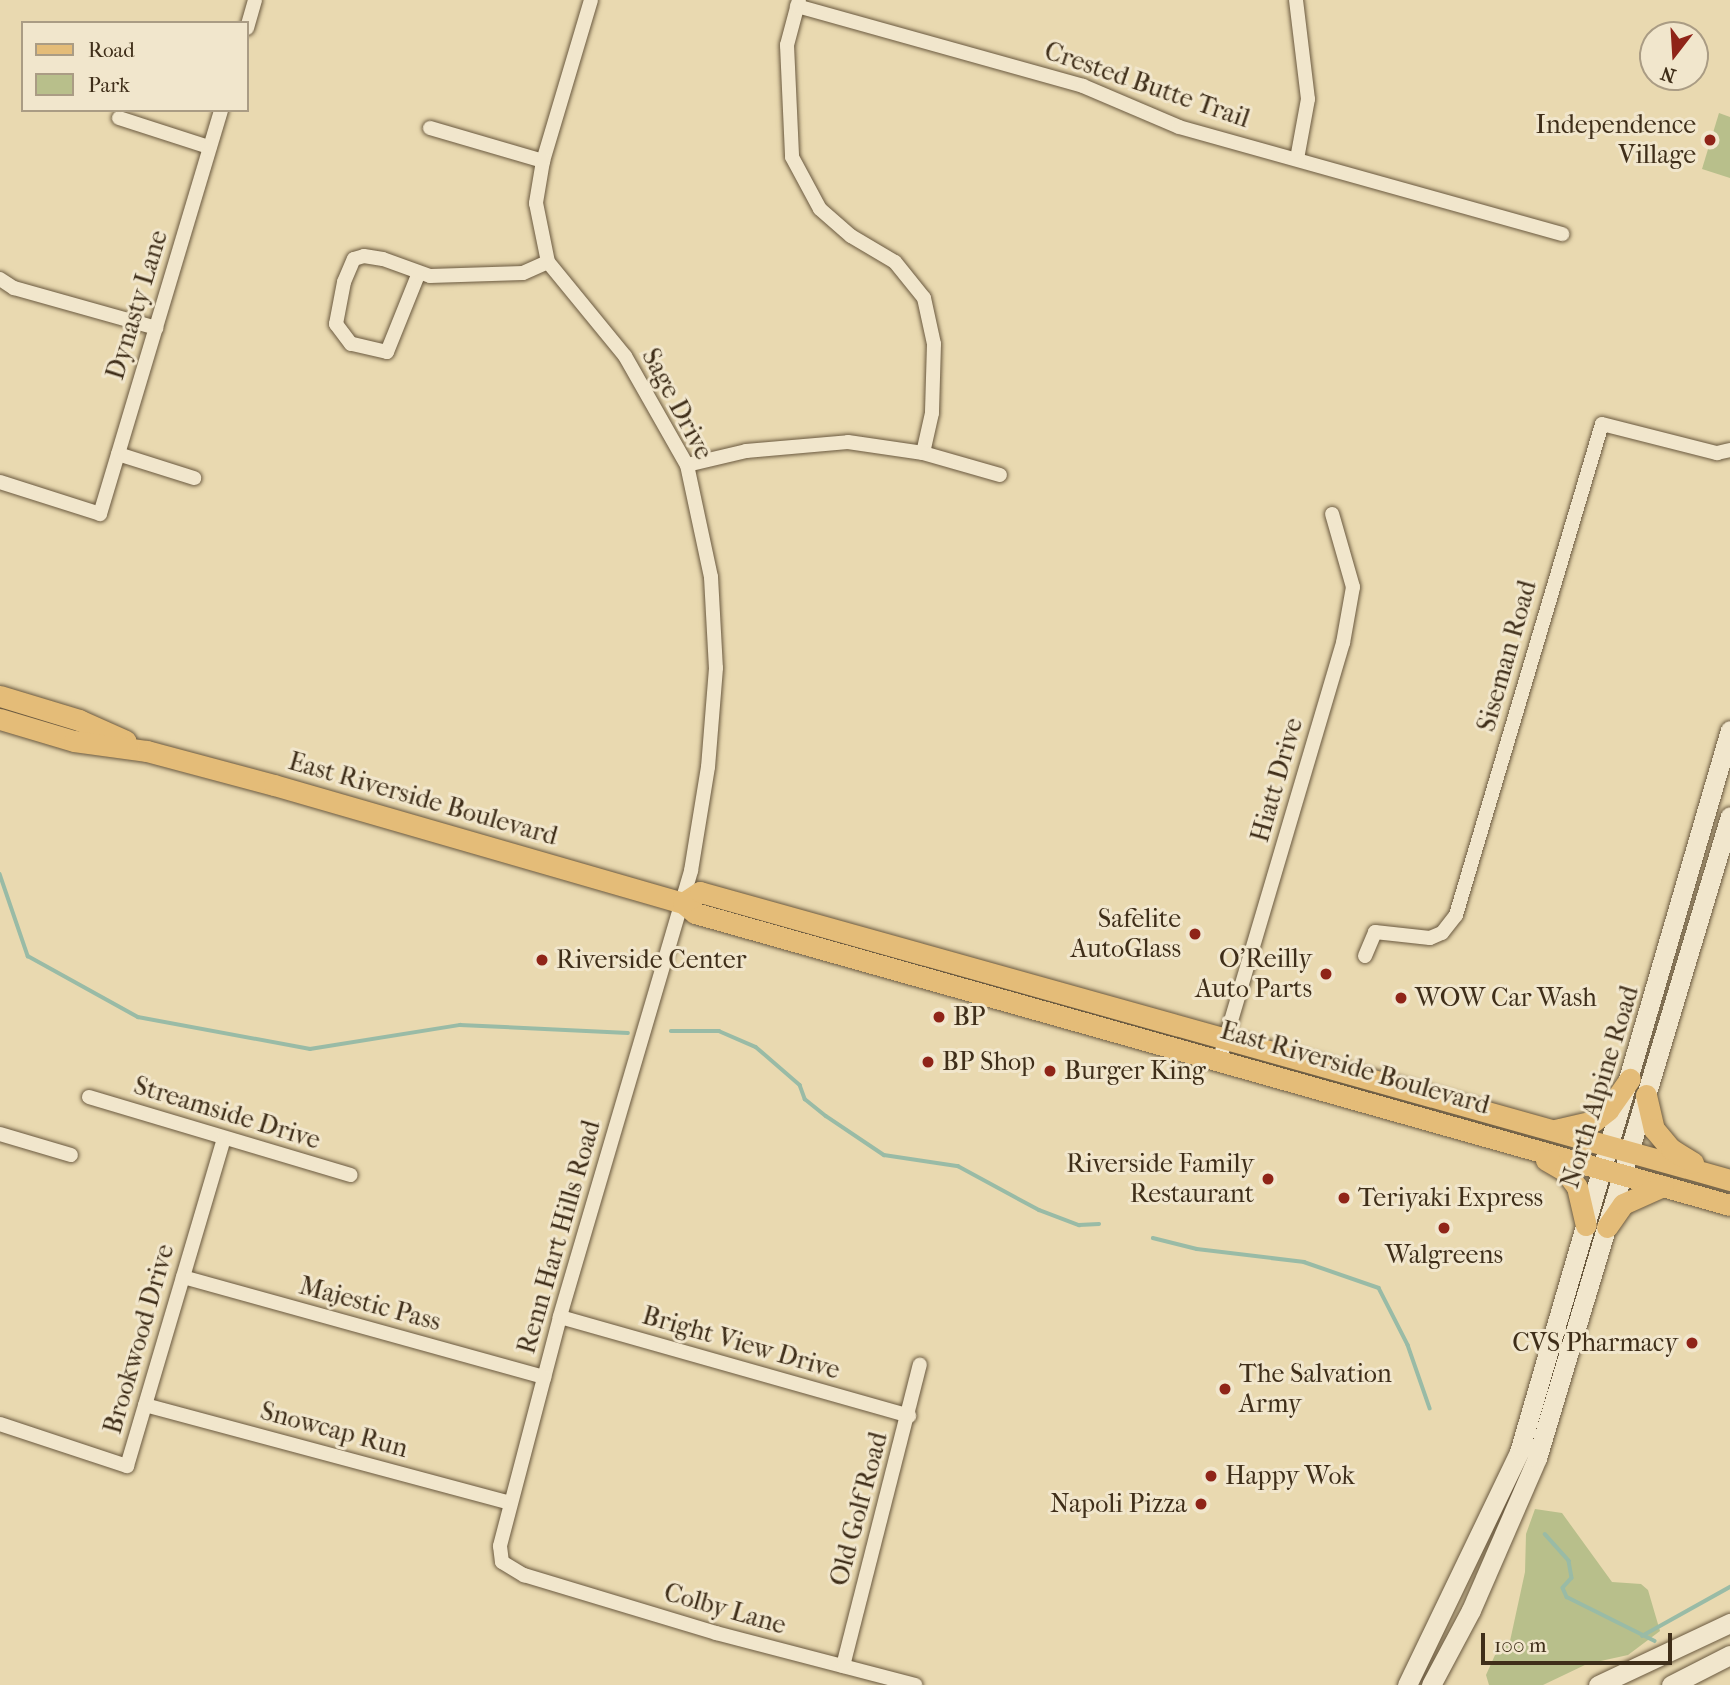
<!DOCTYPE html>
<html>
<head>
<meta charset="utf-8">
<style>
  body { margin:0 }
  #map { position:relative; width:1730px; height:1685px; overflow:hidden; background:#e9d9b0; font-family:"IM FELL French Canon",serif }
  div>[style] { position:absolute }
  .green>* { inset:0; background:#b8bf8b }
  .stream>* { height:3.5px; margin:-1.75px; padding:0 1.75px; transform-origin:1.75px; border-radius:1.75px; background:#99bba6 }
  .roads { filter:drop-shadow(0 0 2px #6a593f) drop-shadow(0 0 2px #6a593f) }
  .street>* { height:14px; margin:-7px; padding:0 7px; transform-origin:7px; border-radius:7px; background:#f1e6cc }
  .secondary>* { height:19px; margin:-9.5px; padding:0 9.5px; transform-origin:9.5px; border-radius:9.5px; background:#f1e6cc }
  .primary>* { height:21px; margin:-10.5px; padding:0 10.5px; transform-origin:10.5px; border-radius:10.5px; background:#e4bc78 }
  .dots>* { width:19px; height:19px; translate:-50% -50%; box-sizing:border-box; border:4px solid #f1e6cc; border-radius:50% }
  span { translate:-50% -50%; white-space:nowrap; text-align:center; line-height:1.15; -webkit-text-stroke:6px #f1e6cc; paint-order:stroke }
  .street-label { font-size:26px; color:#3f2e19 }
  .poi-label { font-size:26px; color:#3f2e19 }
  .right { translate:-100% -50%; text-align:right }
  .left { translate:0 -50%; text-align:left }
  .legend { position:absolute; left:21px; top:21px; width:228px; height:91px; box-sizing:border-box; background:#f1e6cc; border:2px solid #aa9c84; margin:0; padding:9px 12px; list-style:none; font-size:21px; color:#3f2e19 }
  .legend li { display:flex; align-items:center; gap:14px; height:35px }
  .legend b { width:35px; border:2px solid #aa9c84 }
  .north { position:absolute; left:1639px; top:21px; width:70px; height:70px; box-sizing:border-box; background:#f1e6cc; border:2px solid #aa9c84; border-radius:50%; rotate:197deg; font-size:19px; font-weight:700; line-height:28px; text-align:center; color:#3f2e19 }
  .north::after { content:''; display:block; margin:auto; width:24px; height:32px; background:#8f2418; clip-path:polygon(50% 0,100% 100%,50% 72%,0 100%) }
  .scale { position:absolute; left:1481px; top:1633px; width:191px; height:32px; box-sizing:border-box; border:4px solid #3f2e19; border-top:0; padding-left:9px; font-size:21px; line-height:24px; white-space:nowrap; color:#3f2e19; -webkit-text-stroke:5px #f1e6cc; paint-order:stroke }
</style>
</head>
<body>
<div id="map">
  <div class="green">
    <div style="clip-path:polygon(1719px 113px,1730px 117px,1730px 178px,1702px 169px)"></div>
    <div style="clip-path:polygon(1535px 1509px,1562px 1513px,1612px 1582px,1641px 1584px,1648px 1590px,1660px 1631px,1628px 1655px,1587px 1664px,1543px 1685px,1489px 1685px,1486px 1675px,1495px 1655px,1510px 1641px,1525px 1572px,1526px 1534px)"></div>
  </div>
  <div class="stream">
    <div style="left:0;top:874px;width:87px;rotate:71.1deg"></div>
    <div style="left:28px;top:956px;width:126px;rotate:29deg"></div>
    <div style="left:138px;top:1017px;width:175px;rotate:10.5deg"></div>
    <div style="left:310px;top:1049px;width:152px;rotate:-9.1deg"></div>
    <div style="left:460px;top:1025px;width:168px;rotate:2.7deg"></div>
    <div style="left:671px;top:1031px;width:48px"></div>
    <div style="left:719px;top:1031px;width:40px;rotate:23.4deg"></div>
    <div style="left:756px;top:1047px;width:58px;rotate:40.8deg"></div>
    <div style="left:800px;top:1085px;width:15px;rotate:70deg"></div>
    <div style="left:805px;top:1099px;width:27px;rotate:39deg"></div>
    <div style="left:826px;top:1116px;width:70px;rotate:33.9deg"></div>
    <div style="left:884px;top:1155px;width:75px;rotate:8.5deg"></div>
    <div style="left:958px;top:1166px;width:92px;rotate:28.5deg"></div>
    <div style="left:1039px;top:1210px;width:43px;rotate:20.6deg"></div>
    <div style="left:1079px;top:1225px;width:20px;rotate:-3deg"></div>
    <div style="left:1153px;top:1238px;width:45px;rotate:14deg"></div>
    <div style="left:1197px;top:1249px;width:108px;rotate:6.9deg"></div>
    <div style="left:1304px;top:1262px;width:79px;rotate:19.1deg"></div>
    <div style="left:1379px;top:1288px;width:64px;rotate:63deg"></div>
    <div style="left:1408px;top:1345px;width:67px;rotate:70.8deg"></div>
    <div style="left:1545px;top:1534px;width:36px;rotate:48deg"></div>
    <div style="left:1569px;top:1561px;width:17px;rotate:80deg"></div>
    <div style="left:1572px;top:1578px;width:13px;rotate:132deg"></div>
    <div style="left:1563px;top:1588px;width:10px;rotate:66deg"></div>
    <div style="left:1567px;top:1597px;width:98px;rotate:26.6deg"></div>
    <div style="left:1642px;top:1636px;width:101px;rotate:-29.1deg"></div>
  </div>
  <div class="roads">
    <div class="street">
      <div style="left:591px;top:0;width:168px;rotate:106.6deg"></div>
      <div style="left:543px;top:161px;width:43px;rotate:99.5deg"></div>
      <div style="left:536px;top:203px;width:60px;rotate:78.5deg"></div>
      <div style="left:548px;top:262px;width:122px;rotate:50.7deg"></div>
      <div style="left:625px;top:356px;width:125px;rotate:60.4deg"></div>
      <div style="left:687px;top:465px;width:115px;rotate:77.9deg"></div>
      <div style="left:711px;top:577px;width:91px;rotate:86.9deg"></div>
      <div style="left:716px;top:668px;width:99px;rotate:94.6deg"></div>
      <div style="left:708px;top:767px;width:105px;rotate:99.3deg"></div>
      <div style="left:691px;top:871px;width:465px;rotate:106.4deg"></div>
      <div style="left:560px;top:1317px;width:237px;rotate:104.7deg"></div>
      <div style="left:500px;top:1546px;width:16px;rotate:83deg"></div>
      <div style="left:502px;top:1562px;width:26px;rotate:31deg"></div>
      <div style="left:524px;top:1575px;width:201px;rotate:16.8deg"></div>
      <div style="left:716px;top:1633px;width:206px;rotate:14.6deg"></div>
      <div style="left:799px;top:0;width:47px;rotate:104.9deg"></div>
      <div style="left:787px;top:45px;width:112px;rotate:87.4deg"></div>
      <div style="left:792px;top:157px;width:59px;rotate:61.7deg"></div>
      <div style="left:820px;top:209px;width:41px;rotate:41.1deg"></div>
      <div style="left:851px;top:236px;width:51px;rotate:30.6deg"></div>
      <div style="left:895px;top:262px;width:46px;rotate:51.1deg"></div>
      <div style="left:924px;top:298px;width:47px;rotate:77.7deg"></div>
      <div style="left:934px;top:344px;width:69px;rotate:91.7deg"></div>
      <div style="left:932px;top:413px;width:41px;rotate:102.7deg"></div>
      <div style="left:1296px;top:0;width:100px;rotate:83.1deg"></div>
      <div style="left:1308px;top:99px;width:61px;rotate:100.4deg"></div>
      <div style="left:797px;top:6px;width:297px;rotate:15.6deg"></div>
      <div style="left:1083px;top:86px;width:104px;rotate:23.1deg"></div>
      <div style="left:1179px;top:127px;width:398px;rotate:15.6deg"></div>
      <div style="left:247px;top:28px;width:29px;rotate:-74deg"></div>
      <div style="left:119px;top:118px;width:95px;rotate:17.9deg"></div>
      <div style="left:430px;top:128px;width:118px;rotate:16.3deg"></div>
      <div style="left:418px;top:275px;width:83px;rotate:111.9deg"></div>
      <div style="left:387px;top:352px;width:37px;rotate:-167deg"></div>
      <div style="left:351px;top:344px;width:25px;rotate:-127deg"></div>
      <div style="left:336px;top:324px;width:43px;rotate:-79.2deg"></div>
      <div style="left:344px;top:282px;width:25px;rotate:-67deg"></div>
      <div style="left:354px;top:259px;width:10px;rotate:-17deg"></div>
      <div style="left:364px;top:256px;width:19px;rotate:9deg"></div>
      <div style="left:383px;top:259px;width:50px;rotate:19.9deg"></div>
      <div style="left:430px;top:276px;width:93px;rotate:-1.8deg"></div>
      <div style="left:523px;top:273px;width:27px;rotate:-24deg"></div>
      <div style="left:0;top:279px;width:17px;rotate:33deg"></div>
      <div style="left:14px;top:288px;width:148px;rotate:15.7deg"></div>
      <div style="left:118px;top:454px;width:80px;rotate:17.5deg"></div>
      <div style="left:687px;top:465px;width:61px;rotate:-13.3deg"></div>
      <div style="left:746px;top:451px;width:102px;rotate:-5deg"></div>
      <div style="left:848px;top:442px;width:76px;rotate:8.3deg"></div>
      <div style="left:923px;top:453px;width:80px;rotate:15.9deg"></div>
      <div style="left:0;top:482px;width:105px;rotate:17.7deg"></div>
      <div style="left:100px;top:514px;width:422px;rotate:-73.3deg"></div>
      <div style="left:1365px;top:956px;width:26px;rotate:-67deg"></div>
      <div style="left:1375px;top:932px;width:55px;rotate:6.2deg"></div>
      <div style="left:1430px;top:938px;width:13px;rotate:-23deg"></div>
      <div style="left:1442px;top:933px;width:23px;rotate:-52deg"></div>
      <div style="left:1456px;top:915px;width:512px;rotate:-73.44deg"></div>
      <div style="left:1602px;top:424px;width:119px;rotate:14.2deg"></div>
      <div style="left:1717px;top:453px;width:13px;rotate:-13deg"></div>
      <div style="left:1220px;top:1058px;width:433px;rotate:-73.5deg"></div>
      <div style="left:1343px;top:643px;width:57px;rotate:-79.9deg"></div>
      <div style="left:1353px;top:587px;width:76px;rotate:-106deg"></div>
      <div style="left:89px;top:1097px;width:273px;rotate:16.6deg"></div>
      <div style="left:0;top:1134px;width:74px;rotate:16.5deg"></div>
      <div style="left:183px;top:1277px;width:375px;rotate:15.5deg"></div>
      <div style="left:560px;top:1317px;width:363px;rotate:15.8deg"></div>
      <div style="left:145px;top:1405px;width:378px;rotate:15deg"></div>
      <div style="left:0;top:1424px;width:134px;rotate:18.3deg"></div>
      <div style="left:127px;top:1466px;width:341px;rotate:-73.5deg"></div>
      <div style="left:843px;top:1666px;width:311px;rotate:-75.7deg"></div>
    </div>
    <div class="secondary">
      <div style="left:1407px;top:1685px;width:259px;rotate:-64.3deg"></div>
      <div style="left:1519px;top:1452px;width:752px;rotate:-73.71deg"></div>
      <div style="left:1431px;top:1685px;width:85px;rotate:-61.9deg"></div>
      <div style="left:1471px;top:1610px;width:166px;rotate:-66.5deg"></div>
      <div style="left:1537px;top:1458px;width:670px;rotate:-73.27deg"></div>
      <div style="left:1598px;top:1685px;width:146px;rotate:-25.2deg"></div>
      <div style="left:1671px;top:1685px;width:66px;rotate:-27deg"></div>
    </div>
    <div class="primary">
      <div style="left:0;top:696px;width:83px;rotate:16.9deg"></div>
      <div style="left:79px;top:720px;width:51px;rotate:24.1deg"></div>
      <div style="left:0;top:719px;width:77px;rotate:16.6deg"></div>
      <div style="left:74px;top:741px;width:74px;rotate:7.8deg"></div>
      <div style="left:147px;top:751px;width:131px;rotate:15deg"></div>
      <div style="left:274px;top:785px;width:426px;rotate:16.1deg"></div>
      <div style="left:683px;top:903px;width:16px;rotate:40deg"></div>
      <div style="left:695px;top:913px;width:1075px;rotate:15.76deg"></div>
      <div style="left:683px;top:903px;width:20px;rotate:-33deg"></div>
      <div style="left:700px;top:892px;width:1070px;rotate:15.62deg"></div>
      <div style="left:1646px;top:1095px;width:35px;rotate:77deg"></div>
      <div style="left:1654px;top:1129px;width:26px;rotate:50deg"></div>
      <div style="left:1671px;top:1149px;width:26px;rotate:32deg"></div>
      <div style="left:1555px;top:1130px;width:40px;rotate:-13deg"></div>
      <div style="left:1594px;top:1121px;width:18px;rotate:-38deg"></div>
      <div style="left:1608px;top:1110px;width:38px;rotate:-55deg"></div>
      <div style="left:1546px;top:1160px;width:22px;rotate:30deg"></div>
      <div style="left:1565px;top:1171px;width:20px;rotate:53deg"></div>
      <div style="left:1577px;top:1187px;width:39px;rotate:77deg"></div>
      <div style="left:1607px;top:1227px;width:28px;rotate:-55deg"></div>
      <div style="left:1623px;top:1204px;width:44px;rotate:-24.2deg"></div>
    </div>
  </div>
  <div class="dots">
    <div style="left:1710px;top:140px;background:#8f2418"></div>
    <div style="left:1195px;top:934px;background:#8f2418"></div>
    <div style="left:542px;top:960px;background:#8f2418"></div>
    <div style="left:1326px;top:974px;background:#8f2418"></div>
    <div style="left:1401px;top:998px;background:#8f2418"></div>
    <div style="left:939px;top:1017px;background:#8f2418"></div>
    <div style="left:928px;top:1062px;background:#8f2418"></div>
    <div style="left:1050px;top:1071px;background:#8f2418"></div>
    <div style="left:1268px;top:1179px;background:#8f2418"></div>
    <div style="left:1344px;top:1198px;background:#8f2418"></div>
    <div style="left:1444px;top:1228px;background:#8f2418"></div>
    <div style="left:1692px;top:1343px;background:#8f2418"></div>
    <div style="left:1225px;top:1389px;background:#8f2418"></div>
    <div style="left:1211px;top:1476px;background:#8f2418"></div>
    <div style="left:1201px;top:1504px;background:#8f2418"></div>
  </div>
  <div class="street-label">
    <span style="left:1147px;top:85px;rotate:19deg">Crested Butte Trail</span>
    <span style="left:137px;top:305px;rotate:-73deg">Dynasty Lane</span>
    <span style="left:677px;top:404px;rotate:62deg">Sage Drive</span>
    <span style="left:1507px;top:656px;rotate:-74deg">Siseman Road</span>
    <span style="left:1277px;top:780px;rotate:-74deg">Hiatt Drive</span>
    <span style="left:423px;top:799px;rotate:16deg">East Riverside Boulevard</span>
    <span style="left:1355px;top:1068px;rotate:16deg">East Riverside Boulevard</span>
    <span style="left:1600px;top:1087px;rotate:-73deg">North Alpine Road</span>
    <span style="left:227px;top:1113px;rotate:17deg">Streamside Drive</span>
    <span style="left:559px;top:1237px;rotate:-74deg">Renn Hart Hills Road</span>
    <span style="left:370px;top:1304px;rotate:15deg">Majestic Pass</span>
    <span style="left:139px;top:1339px;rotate:-74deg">Brookwood Drive</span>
    <span style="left:741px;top:1343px;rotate:16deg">Bright View Drive</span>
    <span style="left:334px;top:1430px;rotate:15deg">Snowcap Run</span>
    <span style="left:859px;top:1509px;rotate:-75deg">Old Golf Road</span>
    <span style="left:725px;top:1609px;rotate:16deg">Colby Lane</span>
  </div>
  <div class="poi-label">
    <span class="right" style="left:1696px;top:140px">Independence<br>Village</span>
    <span class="right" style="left:1181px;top:934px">Safelite<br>AutoGlass</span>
    <span class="right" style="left:1312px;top:974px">O'Reilly<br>Auto Parts</span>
    <span class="left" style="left:556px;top:960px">Riverside Center</span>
    <span class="left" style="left:1415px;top:998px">WOW Car Wash</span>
    <span class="left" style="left:953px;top:1017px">BP</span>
    <span class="left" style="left:942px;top:1062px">BP Shop</span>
    <span class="left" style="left:1064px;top:1071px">Burger King</span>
    <span class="right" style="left:1254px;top:1179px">Riverside Family<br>Restaurant</span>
    <span class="left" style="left:1358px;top:1198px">Teriyaki Express</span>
    <span style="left:1444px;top:1255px">Walgreens</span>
    <span class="right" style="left:1678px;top:1343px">CVS Pharmacy</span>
    <span class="left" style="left:1239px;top:1389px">The Salvation<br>Army</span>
    <span class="left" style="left:1225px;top:1476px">Happy Wok</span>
    <span class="right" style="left:1187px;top:1504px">Napoli Pizza</span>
  </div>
  <ul class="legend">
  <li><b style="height:9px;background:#e4bc78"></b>Road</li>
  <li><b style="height:19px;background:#b8bf8b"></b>Park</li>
  </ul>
  <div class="north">N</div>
  <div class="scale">100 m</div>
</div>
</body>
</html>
